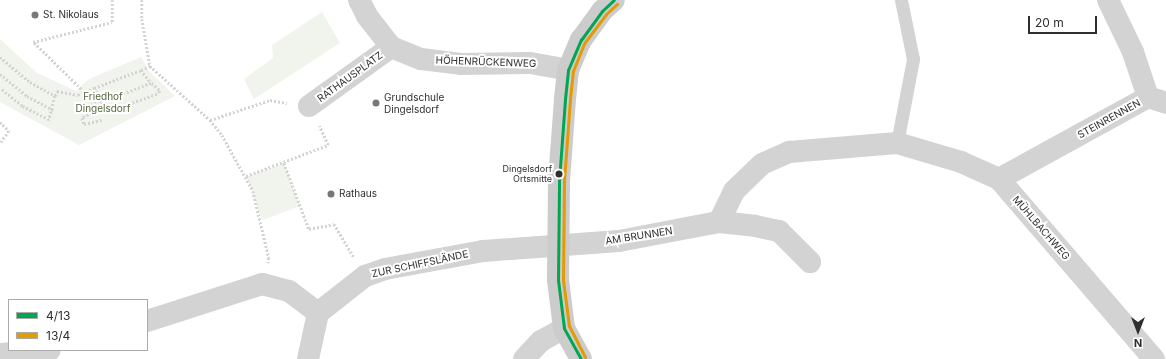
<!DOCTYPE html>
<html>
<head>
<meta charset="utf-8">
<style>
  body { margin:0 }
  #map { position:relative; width:1166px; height:359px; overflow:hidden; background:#fff; font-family:Inter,sans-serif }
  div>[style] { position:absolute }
  .green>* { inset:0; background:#f0f4ec; transform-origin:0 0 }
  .path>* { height:2.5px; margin-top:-1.25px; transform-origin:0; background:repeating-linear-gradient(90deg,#d3d3d3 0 2px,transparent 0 4px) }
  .service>* { height:13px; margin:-6.5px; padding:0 6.5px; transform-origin:6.5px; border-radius:6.5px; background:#d3d3d3 }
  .minor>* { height:22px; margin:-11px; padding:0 11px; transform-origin:11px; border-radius:11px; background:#d3d3d3 }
  .secondary>* { height:22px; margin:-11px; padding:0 11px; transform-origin:11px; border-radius:11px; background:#ccc }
  .bus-1>* { height:3px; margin:-1.5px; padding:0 1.5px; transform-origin:1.5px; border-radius:1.5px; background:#00a651 }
  .bus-2>* { height:3px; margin:-1.5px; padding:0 1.5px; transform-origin:1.5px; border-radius:1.5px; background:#e39a05 }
  .dots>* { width:11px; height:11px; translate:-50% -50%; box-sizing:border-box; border:2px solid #fff; border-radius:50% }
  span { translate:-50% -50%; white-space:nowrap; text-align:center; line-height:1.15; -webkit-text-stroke:4px #fff; paint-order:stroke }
  .bus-label { font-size:9px; color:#2e2e2e }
  .right { translate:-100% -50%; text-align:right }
  .poi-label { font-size:10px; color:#2e2e2e }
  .left { translate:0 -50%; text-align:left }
  .street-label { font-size:10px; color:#2e2e2e }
  .park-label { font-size:10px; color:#51673d }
  .legend { position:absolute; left:8px; top:299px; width:140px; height:52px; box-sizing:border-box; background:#fff; border:1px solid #ababab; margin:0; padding:5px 7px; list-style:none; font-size:12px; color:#2e2e2e }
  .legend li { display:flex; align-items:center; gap:8px; height:20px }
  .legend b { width:20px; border:1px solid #ababab }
  .north { position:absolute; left:1118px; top:311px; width:40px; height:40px; -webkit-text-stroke:3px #fff; paint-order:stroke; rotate:180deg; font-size:11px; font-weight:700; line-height:16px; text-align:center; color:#2e2e2e }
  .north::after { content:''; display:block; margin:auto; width:14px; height:18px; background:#2e2e2e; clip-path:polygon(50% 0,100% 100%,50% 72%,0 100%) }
  .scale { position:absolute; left:1028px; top:16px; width:69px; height:18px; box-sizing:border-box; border:2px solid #2e2e2e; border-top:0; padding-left:5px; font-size:12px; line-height:14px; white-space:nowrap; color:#2e2e2e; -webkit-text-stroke:3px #fff; paint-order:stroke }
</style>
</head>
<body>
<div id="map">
  <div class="green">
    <div style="clip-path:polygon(322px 12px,340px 43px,254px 99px,244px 79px,273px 58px,272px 45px)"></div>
    <div style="clip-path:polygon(0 39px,37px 73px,76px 91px,89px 79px,141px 57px,149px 71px,175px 96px,79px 145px,0 102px)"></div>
    <div style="left:284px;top:163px;width:46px;height:40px;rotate:70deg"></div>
  </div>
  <div class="path">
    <div style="left:142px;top:0;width:19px;rotate:90deg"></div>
    <div style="left:142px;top:19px;width:48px;rotate:80.3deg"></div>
    <div style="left:150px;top:66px;width:81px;rotate:42deg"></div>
    <div style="left:210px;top:120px;width:19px;rotate:51deg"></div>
    <div style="left:222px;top:135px;width:64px;rotate:61deg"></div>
    <div style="left:253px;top:191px;width:69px;rotate:76.6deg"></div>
    <div style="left:269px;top:258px;width:5px;rotate:101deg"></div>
    <div style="left:0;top:57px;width:39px;rotate:40deg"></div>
    <div style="left:30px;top:82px;width:29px;rotate:29deg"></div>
    <div style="left:55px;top:96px;width:25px;rotate:104deg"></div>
    <div style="left:49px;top:120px;width:30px;rotate:-153deg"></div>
    <div style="left:22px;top:106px;width:28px;rotate:-141deg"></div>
    <div style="left:141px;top:70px;width:10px;rotate:-24deg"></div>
    <div style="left:0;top:74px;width:35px;rotate:39deg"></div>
    <div style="left:27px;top:96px;width:30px;rotate:28deg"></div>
    <div style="left:84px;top:92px;width:71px;rotate:-135.6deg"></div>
    <div style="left:33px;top:42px;width:81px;rotate:-14.2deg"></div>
    <div style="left:112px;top:22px;width:22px;rotate:-90deg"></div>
    <div style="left:55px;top:96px;width:5px;rotate:-68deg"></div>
    <div style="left:57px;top:91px;width:21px;rotate:11deg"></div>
    <div style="left:78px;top:95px;width:17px;rotate:-24deg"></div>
    <div style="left:94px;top:88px;width:50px;rotate:-21deg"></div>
    <div style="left:141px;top:70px;width:16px;rotate:52deg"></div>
    <div style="left:151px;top:83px;width:54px;rotate:158.2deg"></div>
    <div style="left:101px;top:103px;width:17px;rotate:-115deg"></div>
    <div style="left:99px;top:99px;width:11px;rotate:142deg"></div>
    <div style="left:90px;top:106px;width:7px;rotate:74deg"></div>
    <div style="left:92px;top:113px;width:11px;rotate:153deg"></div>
    <div style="left:82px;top:118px;width:6px;rotate:72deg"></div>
    <div style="left:84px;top:124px;width:18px;rotate:-13deg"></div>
    <div style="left:106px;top:112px;width:56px;rotate:-19.7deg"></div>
    <div style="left:159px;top:93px;width:3px;rotate:-90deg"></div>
    <div style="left:159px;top:90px;width:11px;rotate:-139deg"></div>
    <div style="left:210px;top:120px;width:63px;rotate:-18.4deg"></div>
    <div style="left:270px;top:100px;width:17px;rotate:10deg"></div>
    <div style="left:0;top:122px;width:13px;rotate:45deg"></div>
    <div style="left:9px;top:131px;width:16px;rotate:125deg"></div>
    <div style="left:284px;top:163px;width:71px;rotate:69.3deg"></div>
    <div style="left:309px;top:229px;width:25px;rotate:-11deg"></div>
    <div style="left:334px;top:224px;width:39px;rotate:59deg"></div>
    <div style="left:246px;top:176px;width:88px;rotate:-20.7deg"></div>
    <div style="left:328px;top:145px;width:21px;rotate:-115deg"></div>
  </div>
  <div class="service">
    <div style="left:897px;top:143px;width:86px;rotate:-79.2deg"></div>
    <div style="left:913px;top:59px;width:60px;rotate:-101.5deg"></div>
  </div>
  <div class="minor">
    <div style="left:359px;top:0;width:18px;rotate:63deg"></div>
    <div style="left:367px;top:16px;width:39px;rotate:52deg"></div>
    <div style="left:391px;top:47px;width:32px;rotate:22deg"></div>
    <div style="left:421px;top:59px;width:40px;rotate:7.1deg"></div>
    <div style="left:461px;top:64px;width:69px;rotate:-0.8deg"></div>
    <div style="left:530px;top:63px;width:39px;rotate:10deg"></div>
    <div style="left:1108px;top:0;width:58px;rotate:64.3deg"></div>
    <div style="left:1133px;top:52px;width:47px;rotate:71.6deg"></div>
    <div style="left:1148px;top:97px;width:19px;rotate:18deg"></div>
    <div style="left:309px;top:106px;width:101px;rotate:-35.7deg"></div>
    <div style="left:999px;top:179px;width:170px;rotate:-28.8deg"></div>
    <div style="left:719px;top:222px;width:36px;rotate:6deg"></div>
    <div style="left:755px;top:226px;width:25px;rotate:12deg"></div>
    <div style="left:779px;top:231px;width:44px;rotate:45deg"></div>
    <div style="left:147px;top:321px;width:121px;rotate:-17.8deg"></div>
    <div style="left:262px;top:284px;width:28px;rotate:15deg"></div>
    <div style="left:289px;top:291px;width:36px;rotate:37deg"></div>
    <div style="left:0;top:354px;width:50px;rotate:-4.6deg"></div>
    <div style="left:308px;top:359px;width:47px;rotate:-77.7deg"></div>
    <div style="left:318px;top:313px;width:60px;rotate:-38.2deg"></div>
    <div style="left:365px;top:276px;width:21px;rotate:-19deg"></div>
    <div style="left:385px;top:269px;width:100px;rotate:-10.4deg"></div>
    <div style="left:483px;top:251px;width:136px;rotate:-4.2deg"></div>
    <div style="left:619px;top:241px;width:102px;rotate:-10.8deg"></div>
    <div style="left:719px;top:222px;width:34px;rotate:-64deg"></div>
    <div style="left:734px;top:191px;width:39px;rotate:-44deg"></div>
    <div style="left:762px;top:164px;width:30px;rotate:-24deg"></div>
    <div style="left:789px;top:152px;width:108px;rotate:-4.8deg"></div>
    <div style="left:897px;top:143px;width:67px;rotate:16.5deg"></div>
    <div style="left:961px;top:162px;width:42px;rotate:24.1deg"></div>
    <div style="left:999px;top:179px;width:238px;rotate:49.3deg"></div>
    <div style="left:524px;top:359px;width:25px;rotate:-47deg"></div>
    <div style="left:541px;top:341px;width:26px;rotate:-29deg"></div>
  </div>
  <div class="secondary">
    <div style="left:581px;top:359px;width:35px;rotate:-119deg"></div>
    <div style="left:564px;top:328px;width:48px;rotate:-97.1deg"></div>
    <div style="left:558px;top:280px;width:99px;rotate:-89.4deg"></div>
    <div style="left:559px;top:181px;width:82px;rotate:-85.8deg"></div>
    <div style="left:565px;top:99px;width:29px;rotate:-84deg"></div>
    <div style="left:568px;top:70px;width:33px;rotate:-67deg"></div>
    <div style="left:581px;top:40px;width:36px;rotate:-54deg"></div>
    <div style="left:602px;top:11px;width:16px;rotate:-43deg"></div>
  </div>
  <div class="bus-1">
    <div style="left:581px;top:359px;width:35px;rotate:-119deg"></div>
    <div style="left:564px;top:328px;width:48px;rotate:-97.1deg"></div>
    <div style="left:558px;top:280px;width:99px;rotate:-89.4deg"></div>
    <div style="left:559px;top:181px;width:82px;rotate:-85.8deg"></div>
    <div style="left:565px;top:99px;width:29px;rotate:-84deg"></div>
    <div style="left:568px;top:70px;width:33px;rotate:-67deg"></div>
    <div style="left:581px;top:40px;width:36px;rotate:-54deg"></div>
    <div style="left:602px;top:11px;width:16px;rotate:-43deg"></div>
  </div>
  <div class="bus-2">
    <div style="left:585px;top:357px;width:35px;rotate:-117deg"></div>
    <div style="left:569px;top:326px;width:46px;rotate:-97.4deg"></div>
    <div style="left:563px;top:280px;width:99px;rotate:-89.4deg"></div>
    <div style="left:564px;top:181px;width:82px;rotate:-85.8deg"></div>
    <div style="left:570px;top:99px;width:28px;rotate:-84deg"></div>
    <div style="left:573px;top:71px;width:31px;rotate:-68deg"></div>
    <div style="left:585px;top:42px;width:35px;rotate:-53deg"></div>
    <div style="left:606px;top:14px;width:15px;rotate:-42deg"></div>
  </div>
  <div class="dots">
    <div style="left:35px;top:15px;background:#777"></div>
    <div style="left:376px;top:103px;background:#777"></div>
    <div style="left:559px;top:174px;background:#2e2e2e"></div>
    <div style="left:331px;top:194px;background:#777"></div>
  </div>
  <div class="bus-label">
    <span class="right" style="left:552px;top:174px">Dingelsdorf<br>Ortsmitte</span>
  </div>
  <div class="poi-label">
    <span class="left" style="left:43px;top:15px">St. Nikolaus</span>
    <span class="left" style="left:384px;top:103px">Grundschule<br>Dingelsdorf</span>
    <span class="left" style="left:339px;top:194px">Rathaus</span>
  </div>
  <div class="street-label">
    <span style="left:486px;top:62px;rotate:2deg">HÖHENRÜCKENWEG</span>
    <span style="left:350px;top:77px;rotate:-36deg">RATHAUSPLATZ</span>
    <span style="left:1109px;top:119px;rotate:-29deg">STEINRENNEN</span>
    <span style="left:1041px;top:228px;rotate:49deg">MÜHLBACHWEG</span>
    <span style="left:639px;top:236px;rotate:-9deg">AM BRUNNEN</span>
    <span style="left:420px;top:264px;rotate:-12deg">ZUR SCHIFFSLÄNDE</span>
  </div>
  <div class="park-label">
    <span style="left:103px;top:102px">Friedhof<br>Dingelsdorf</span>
  </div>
  <ul class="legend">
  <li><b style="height:5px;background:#00a651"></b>4/13</li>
  <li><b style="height:5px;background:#e39a05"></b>13/4</li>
  </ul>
  <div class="north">N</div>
  <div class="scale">20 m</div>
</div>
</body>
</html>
